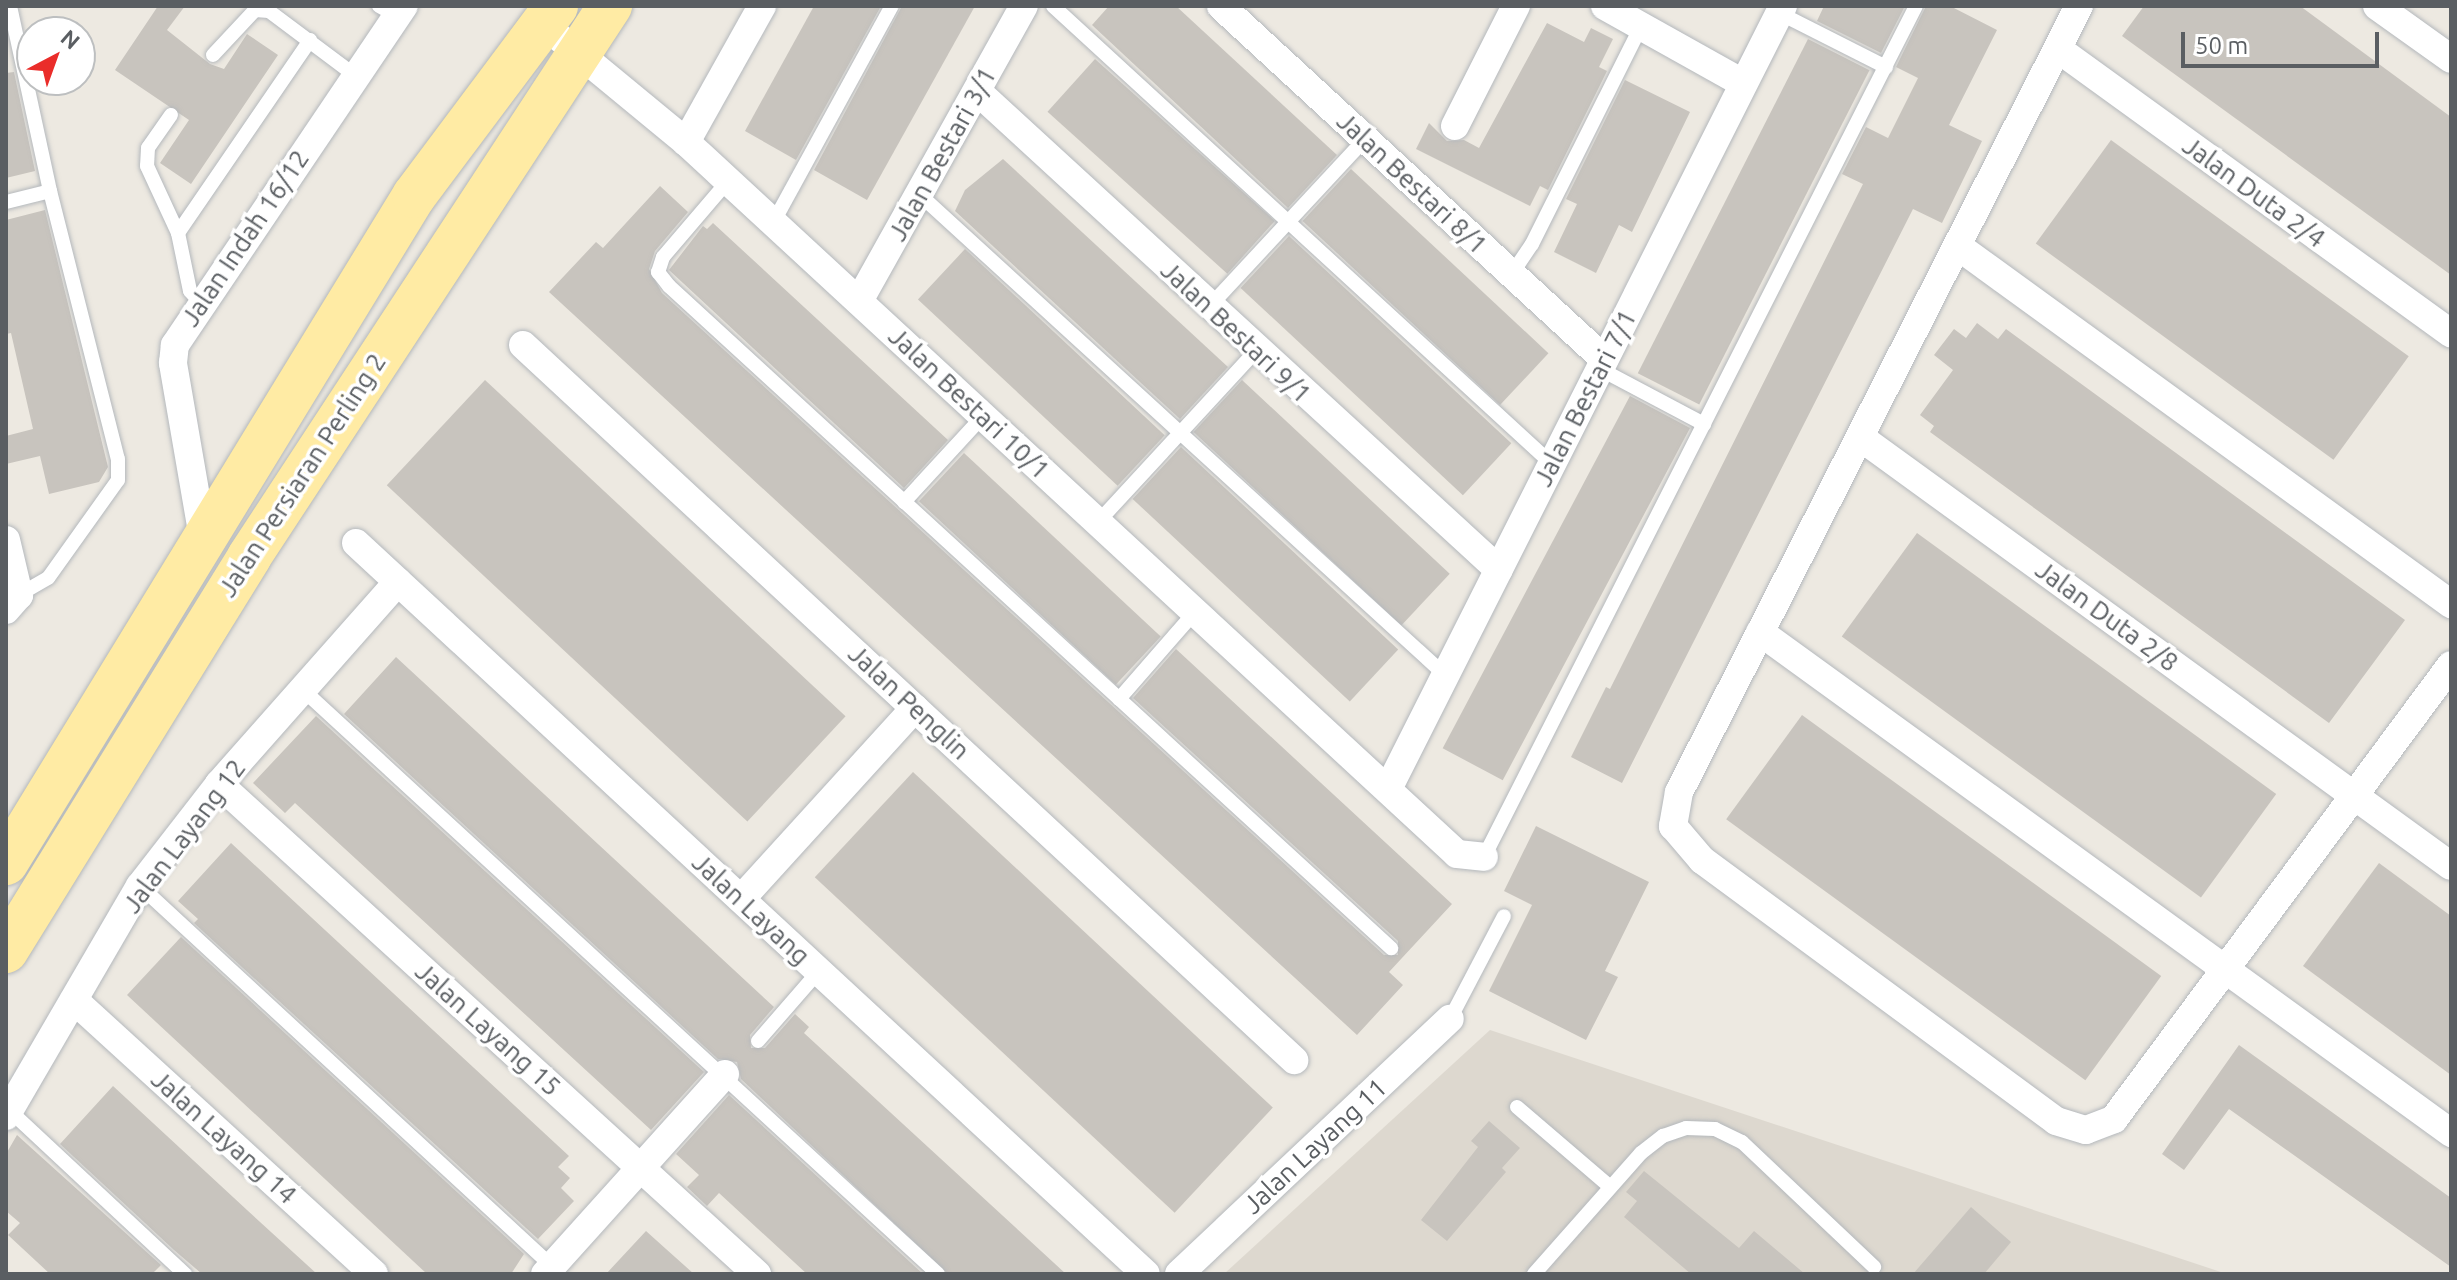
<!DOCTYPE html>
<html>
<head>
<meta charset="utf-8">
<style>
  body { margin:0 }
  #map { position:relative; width:2457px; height:1280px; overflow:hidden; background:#ede9e1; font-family:Ubuntu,sans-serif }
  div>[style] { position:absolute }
  .education>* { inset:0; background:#ddd8cf }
  .building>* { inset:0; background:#c8c4be; transform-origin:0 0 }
  .roads { filter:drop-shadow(0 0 2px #b4b8bc) drop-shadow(0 0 2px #b4b8bc) }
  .service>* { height:14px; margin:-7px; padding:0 7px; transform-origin:7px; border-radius:7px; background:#fff }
  .minor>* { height:28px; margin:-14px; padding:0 14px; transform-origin:14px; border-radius:14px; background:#fff }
  .primary>* { height:44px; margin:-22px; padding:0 22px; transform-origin:22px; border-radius:22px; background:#ffeba4 }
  span { translate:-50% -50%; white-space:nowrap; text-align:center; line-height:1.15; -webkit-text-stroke:7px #fff; paint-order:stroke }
  .street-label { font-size:26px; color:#5a5e62 }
  .frame { position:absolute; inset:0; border:8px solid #5a5e62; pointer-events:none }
  .north { position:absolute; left:16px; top:16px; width:80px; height:80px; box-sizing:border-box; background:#fff; border:2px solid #bdbfc0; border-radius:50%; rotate:41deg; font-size:22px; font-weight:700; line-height:32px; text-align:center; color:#5a5e62 }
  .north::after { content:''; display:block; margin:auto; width:28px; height:36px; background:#ea2d2a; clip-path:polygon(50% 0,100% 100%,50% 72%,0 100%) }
  .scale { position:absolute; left:2181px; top:32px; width:198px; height:36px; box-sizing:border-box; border:4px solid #5a5e62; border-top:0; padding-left:10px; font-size:24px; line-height:28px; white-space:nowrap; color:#5a5e62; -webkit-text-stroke:6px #fff; paint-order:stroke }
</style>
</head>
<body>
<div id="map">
  <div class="education">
    <div style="clip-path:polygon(1490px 1030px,2227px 1274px,1224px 1274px)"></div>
  </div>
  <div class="building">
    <div style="clip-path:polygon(158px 6px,185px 6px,167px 30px,210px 64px,224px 69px,247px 34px,278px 55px,191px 184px,160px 163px,189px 120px,115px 70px)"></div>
    <div style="clip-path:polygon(814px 6px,881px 6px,796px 160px,745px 131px)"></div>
    <div style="clip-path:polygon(902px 6px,975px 6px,867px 200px,814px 170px)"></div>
    <div style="clip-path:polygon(1109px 6px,1176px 6px,1337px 155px,1288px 208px,1092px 25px)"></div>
    <div style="clip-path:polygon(1824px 6px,1905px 6px,1881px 53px,1817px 21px)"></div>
    <div style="clip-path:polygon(1926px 6px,1950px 6px,1997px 30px,1949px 125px,1982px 141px,1942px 223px,1913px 209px,1622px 783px,1571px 757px,1606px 687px,1610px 689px,1863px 184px,1842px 174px,1866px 127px,1888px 138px,1918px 78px,1896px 67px)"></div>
    <div style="clip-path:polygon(2144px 6px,2300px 6px,2451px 117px,2451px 275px,2122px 36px)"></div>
    <div style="clip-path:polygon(1547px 23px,1584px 42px,1591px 28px,1613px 39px,1599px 67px,1607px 71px,1548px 190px,1540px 186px,1530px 206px,1416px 149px,1429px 123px,1447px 141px,1464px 140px,1479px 148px)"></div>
    <div style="left:1808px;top:39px;width:69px;height:375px;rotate:27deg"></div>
    <div style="left:1095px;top:59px;width:242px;height:71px;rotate:42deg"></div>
    <div style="clip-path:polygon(14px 72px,35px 171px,6px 178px,6px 73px)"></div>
    <div style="clip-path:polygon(1625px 80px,1690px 112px,1632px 232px,1619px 225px,1596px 273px,1554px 252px,1577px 204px,1566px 199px)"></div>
    <div style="left:2111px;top:140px;width:368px;height:128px;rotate:36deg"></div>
    <div style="clip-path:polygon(1003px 159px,1228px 367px,1180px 419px,955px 211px,965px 190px)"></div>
    <div style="left:1351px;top:169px;width:270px;height:71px;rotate:43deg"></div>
    <div style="clip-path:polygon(660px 186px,688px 212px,655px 251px,649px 269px,662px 293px,1384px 955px,1398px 955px,1398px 941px,1133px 698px,1176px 649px,1452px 904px,1389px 972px,1403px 985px,1357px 1035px,549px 292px,596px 242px,603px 248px)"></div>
    <div style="clip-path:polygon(45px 210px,108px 467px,99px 482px,49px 494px,40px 456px,6px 464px,6px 436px,33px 429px,11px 333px,6px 334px,6px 220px)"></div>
    <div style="clip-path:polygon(713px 223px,948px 440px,904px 488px,669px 270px,703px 226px,707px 229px)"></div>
    <div style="left:1289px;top:236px;width:304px;height:71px;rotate:43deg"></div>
    <div style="left:965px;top:249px;width:273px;height:69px;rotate:43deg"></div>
    <div style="clip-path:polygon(1977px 323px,1998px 339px,2006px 329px,2405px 620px,2329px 723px,1930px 432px,1934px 426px,1920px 415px,1953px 370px,1934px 355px,1954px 329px,1966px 338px)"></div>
    <div style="left:485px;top:380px;width:493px;height:144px;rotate:43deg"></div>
    <div style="left:1242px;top:380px;width:284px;height:71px;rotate:43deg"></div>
    <div style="left:1630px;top:396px;width:68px;height:399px;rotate:28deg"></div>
    <div style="left:1181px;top:447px;width:297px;height:71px;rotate:43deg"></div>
    <div style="left:964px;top:453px;width:269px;height:66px;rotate:43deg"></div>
    <div style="left:1917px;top:533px;width:444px;height:128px;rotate:36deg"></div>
    <div style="clip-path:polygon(396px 657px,774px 1007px,750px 1035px,751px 1048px,765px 1048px,795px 1014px,809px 1027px,804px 1033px,1066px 1274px,948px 1274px,741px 1079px,737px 1062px,718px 1059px,344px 714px)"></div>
    <div style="left:1802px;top:715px;width:444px;height:129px;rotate:36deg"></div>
    <div style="clip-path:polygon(316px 716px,704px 1072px,651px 1130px,295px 803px,285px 813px,253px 783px)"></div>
    <div style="left:913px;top:772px;width:492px;height:144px;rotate:43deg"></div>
    <div style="clip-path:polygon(1536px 826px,1649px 882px,1605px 971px,1618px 977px,1586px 1040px,1489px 991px,1532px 905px,1504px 891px)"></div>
    <div style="clip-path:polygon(231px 843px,569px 1156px,558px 1167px,570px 1178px,561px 1188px,574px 1201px,538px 1239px,194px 923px,198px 919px,178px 901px)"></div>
    <div style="clip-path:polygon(2379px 863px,2451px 916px,2451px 1075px,2303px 966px)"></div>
    <div style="clip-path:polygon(181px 937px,524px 1254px,511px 1274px,427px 1274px,127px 995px)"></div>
    <div style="clip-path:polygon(2239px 1045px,2451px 1198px,2451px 1267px,2229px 1109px,2184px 1170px,2162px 1154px)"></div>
    <div style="clip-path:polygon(113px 1086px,247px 1210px,317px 1274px,202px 1274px,174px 1250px,60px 1144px)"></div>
    <div style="clip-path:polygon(729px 1095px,923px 1274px,807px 1274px,719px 1193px,707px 1206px,687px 1187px,699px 1175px,676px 1154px)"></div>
    <div style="clip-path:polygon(1489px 1121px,1520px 1148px,1502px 1168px,1506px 1172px,1447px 1241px,1421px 1220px,1478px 1147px,1471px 1141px)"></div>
    <div style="clip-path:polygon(17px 1135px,161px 1265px,152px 1274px,50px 1274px,8px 1235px,20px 1223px,6px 1211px,6px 1154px)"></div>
    <div style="clip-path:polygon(1644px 1171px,1739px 1248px,1754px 1231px,1805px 1274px,1691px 1274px,1624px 1217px,1637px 1201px,1626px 1192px)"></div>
    <div style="clip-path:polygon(1971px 1207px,2011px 1242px,1984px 1274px,1913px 1274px)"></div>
    <div style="clip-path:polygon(646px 1231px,666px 1249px,694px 1274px,606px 1274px)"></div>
  </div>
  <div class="roads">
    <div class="service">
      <div style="left:10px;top:6px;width:189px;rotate:77.8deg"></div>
      <div style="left:50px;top:191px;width:276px;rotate:75.8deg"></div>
      <div style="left:118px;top:459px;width:21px;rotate:90deg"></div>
      <div style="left:118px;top:480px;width:120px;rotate:125.5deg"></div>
      <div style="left:48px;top:578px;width:34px;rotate:150deg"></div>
      <div style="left:379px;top:6px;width:21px;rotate:29deg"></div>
      <div style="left:1053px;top:6px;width:677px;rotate:42.55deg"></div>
      <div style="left:1779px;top:13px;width:120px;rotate:26.8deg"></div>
      <div style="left:213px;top:55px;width:62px;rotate:-47deg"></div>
      <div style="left:255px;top:10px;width:14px;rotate:4deg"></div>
      <div style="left:269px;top:11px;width:109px;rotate:36.8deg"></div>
      <div style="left:171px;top:115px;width:40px;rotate:124.9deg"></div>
      <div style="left:148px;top:148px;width:18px;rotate:93deg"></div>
      <div style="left:147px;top:166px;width:74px;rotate:65.2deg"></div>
      <div style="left:178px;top:233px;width:59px;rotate:78.3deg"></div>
      <div style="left:190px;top:291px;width:16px;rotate:47deg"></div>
      <div style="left:728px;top:181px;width:100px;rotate:130.5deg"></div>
      <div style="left:663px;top:257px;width:16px;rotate:108deg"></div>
      <div style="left:658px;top:272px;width:18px;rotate:52deg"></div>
      <div style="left:669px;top:286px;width:980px;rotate:42.52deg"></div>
      <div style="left:919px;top:194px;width:713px;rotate:42.44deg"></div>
      <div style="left:6px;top:202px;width:45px;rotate:-14deg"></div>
      <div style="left:773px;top:223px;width:247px;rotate:-61.3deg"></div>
      <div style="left:178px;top:233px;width:234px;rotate:-55.6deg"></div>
      <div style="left:1511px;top:275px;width:37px;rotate:-56deg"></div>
      <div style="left:1532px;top:244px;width:244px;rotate:-63.4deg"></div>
      <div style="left:1209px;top:307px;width:229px;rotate:-47.1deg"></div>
      <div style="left:1600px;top:369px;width:118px;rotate:27.9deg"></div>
      <div style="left:904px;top:502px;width:117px;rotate:-47.4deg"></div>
      <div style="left:1098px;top:522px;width:233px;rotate:-47.3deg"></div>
      <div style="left:302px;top:689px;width:864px;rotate:42.61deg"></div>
      <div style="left:1119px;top:699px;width:116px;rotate:-48.9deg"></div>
      <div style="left:1484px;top:857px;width:954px;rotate:-63.09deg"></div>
      <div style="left:140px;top:886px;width:563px;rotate:42.7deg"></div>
      <div style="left:1450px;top:1019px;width:116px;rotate:-62.3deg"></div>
      <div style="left:758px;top:1041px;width:91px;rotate:-49deg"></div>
      <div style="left:1517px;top:1107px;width:120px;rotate:40.6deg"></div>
      <div style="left:9px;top:1110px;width:241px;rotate:43deg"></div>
      <div style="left:1534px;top:1274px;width:162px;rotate:-48.5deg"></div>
      <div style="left:1641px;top:1153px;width:28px;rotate:-38deg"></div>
      <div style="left:1663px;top:1136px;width:24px;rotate:-19deg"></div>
      <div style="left:1686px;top:1128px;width:29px;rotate:2deg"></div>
      <div style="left:1715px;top:1129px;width:30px;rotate:26deg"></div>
      <div style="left:1742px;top:1142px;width:182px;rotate:43.4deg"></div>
    </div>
    <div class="minor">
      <div style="left:1221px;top:6px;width:521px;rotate:42.67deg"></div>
      <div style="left:1605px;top:6px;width:158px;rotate:29.2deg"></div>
      <div style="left:2079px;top:6px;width:882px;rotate:116.97deg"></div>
      <div style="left:1679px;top:792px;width:35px;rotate:100deg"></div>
      <div style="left:1673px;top:826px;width:45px;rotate:49.5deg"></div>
      <div style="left:1702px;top:860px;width:440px;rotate:36.4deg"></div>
      <div style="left:2056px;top:1121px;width:31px;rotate:17deg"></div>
      <div style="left:2086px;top:1130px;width:30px;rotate:-21deg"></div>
      <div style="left:2114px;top:1119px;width:565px;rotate:-53.41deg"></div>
      <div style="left:2377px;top:6px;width:91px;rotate:35.6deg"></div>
      <div style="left:543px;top:24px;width:185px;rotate:39.5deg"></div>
      <div style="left:686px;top:142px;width:1049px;rotate:42.72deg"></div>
      <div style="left:1457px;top:854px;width:27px;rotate:6deg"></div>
      <div style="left:2058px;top:49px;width:485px;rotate:35.9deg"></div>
      <div style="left:977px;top:91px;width:708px;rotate:42.54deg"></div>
      <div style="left:1455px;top:126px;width:135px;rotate:-63.1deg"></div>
      <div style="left:686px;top:142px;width:156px;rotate:-60.8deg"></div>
      <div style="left:1959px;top:247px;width:608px;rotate:35.97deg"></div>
      <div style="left:859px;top:301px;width:338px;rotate:-60.8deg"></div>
      <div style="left:523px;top:345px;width:1052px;rotate:42.84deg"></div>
      <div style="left:1860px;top:437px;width:730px;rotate:35.98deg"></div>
      <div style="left:6px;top:540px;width:57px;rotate:76.7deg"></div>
      <div style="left:19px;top:595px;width:20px;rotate:131deg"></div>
      <div style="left:204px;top:543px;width:183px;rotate:-99.8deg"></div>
      <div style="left:173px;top:363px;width:18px;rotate:-84deg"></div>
      <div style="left:175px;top:345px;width:409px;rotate:-56deg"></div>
      <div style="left:356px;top:543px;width:1076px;rotate:42.78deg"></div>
      <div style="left:1760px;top:632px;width:854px;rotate:35.94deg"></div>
      <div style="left:219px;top:784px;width:728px;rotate:42.33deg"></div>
      <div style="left:1388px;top:789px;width:877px;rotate:-63.23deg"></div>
      <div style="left:741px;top:899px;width:258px;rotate:-47.7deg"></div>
      <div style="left:74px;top:1000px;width:406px;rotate:42.4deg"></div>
      <div style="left:6px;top:1116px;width:266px;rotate:-59.8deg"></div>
      <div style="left:140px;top:886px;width:129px;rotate:-52.2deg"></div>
      <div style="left:219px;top:784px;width:270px;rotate:-48.5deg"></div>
      <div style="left:545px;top:1274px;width:269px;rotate:-48deg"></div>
      <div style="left:1179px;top:1274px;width:372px;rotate:-43.3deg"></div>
    </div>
    <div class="primary">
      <div style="left:6px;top:863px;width:782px;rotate:-58.55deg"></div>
      <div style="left:414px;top:196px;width:237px;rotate:-53.2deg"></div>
      <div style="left:6px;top:951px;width:463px;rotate:-58.3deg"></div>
      <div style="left:249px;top:557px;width:659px;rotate:-56.77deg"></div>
    </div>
  </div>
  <div class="street-label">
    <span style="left:942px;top:154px;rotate:-61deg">Jalan Bestari 3/1</span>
    <span style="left:1412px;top:183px;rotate:43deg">Jalan Bestari 8/1</span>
    <span style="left:2254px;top:192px;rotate:36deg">Jalan Duta 2/4</span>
    <span style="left:245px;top:238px;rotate:-56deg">Jalan Indah 16/12</span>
    <span style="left:1236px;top:332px;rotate:43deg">Jalan Bestari 9/1</span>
    <span style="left:1585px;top:398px;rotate:-63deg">Jalan Bestari 7/1</span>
    <span style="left:969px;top:403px;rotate:43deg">Jalan Bestari 10/1</span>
    <span style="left:302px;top:475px;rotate:-57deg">Jalan Persiaran Perling 2</span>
    <span style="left:2107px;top:616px;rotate:36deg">Jalan Duta 2/8</span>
    <span style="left:909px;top:702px;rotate:43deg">Jalan Penglin</span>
    <span style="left:184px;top:836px;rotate:-53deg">Jalan Layang 12</span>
    <span style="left:751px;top:909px;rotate:43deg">Jalan Layang</span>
    <span style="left:488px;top:1029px;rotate:42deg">Jalan Layang 15</span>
    <span style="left:224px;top:1137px;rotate:42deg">Jalan Layang 14</span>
    <span style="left:1315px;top:1146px;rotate:-43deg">Jalan Layang 11</span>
  </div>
  <div class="frame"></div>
  <div class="north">N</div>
  <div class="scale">50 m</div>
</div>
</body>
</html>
